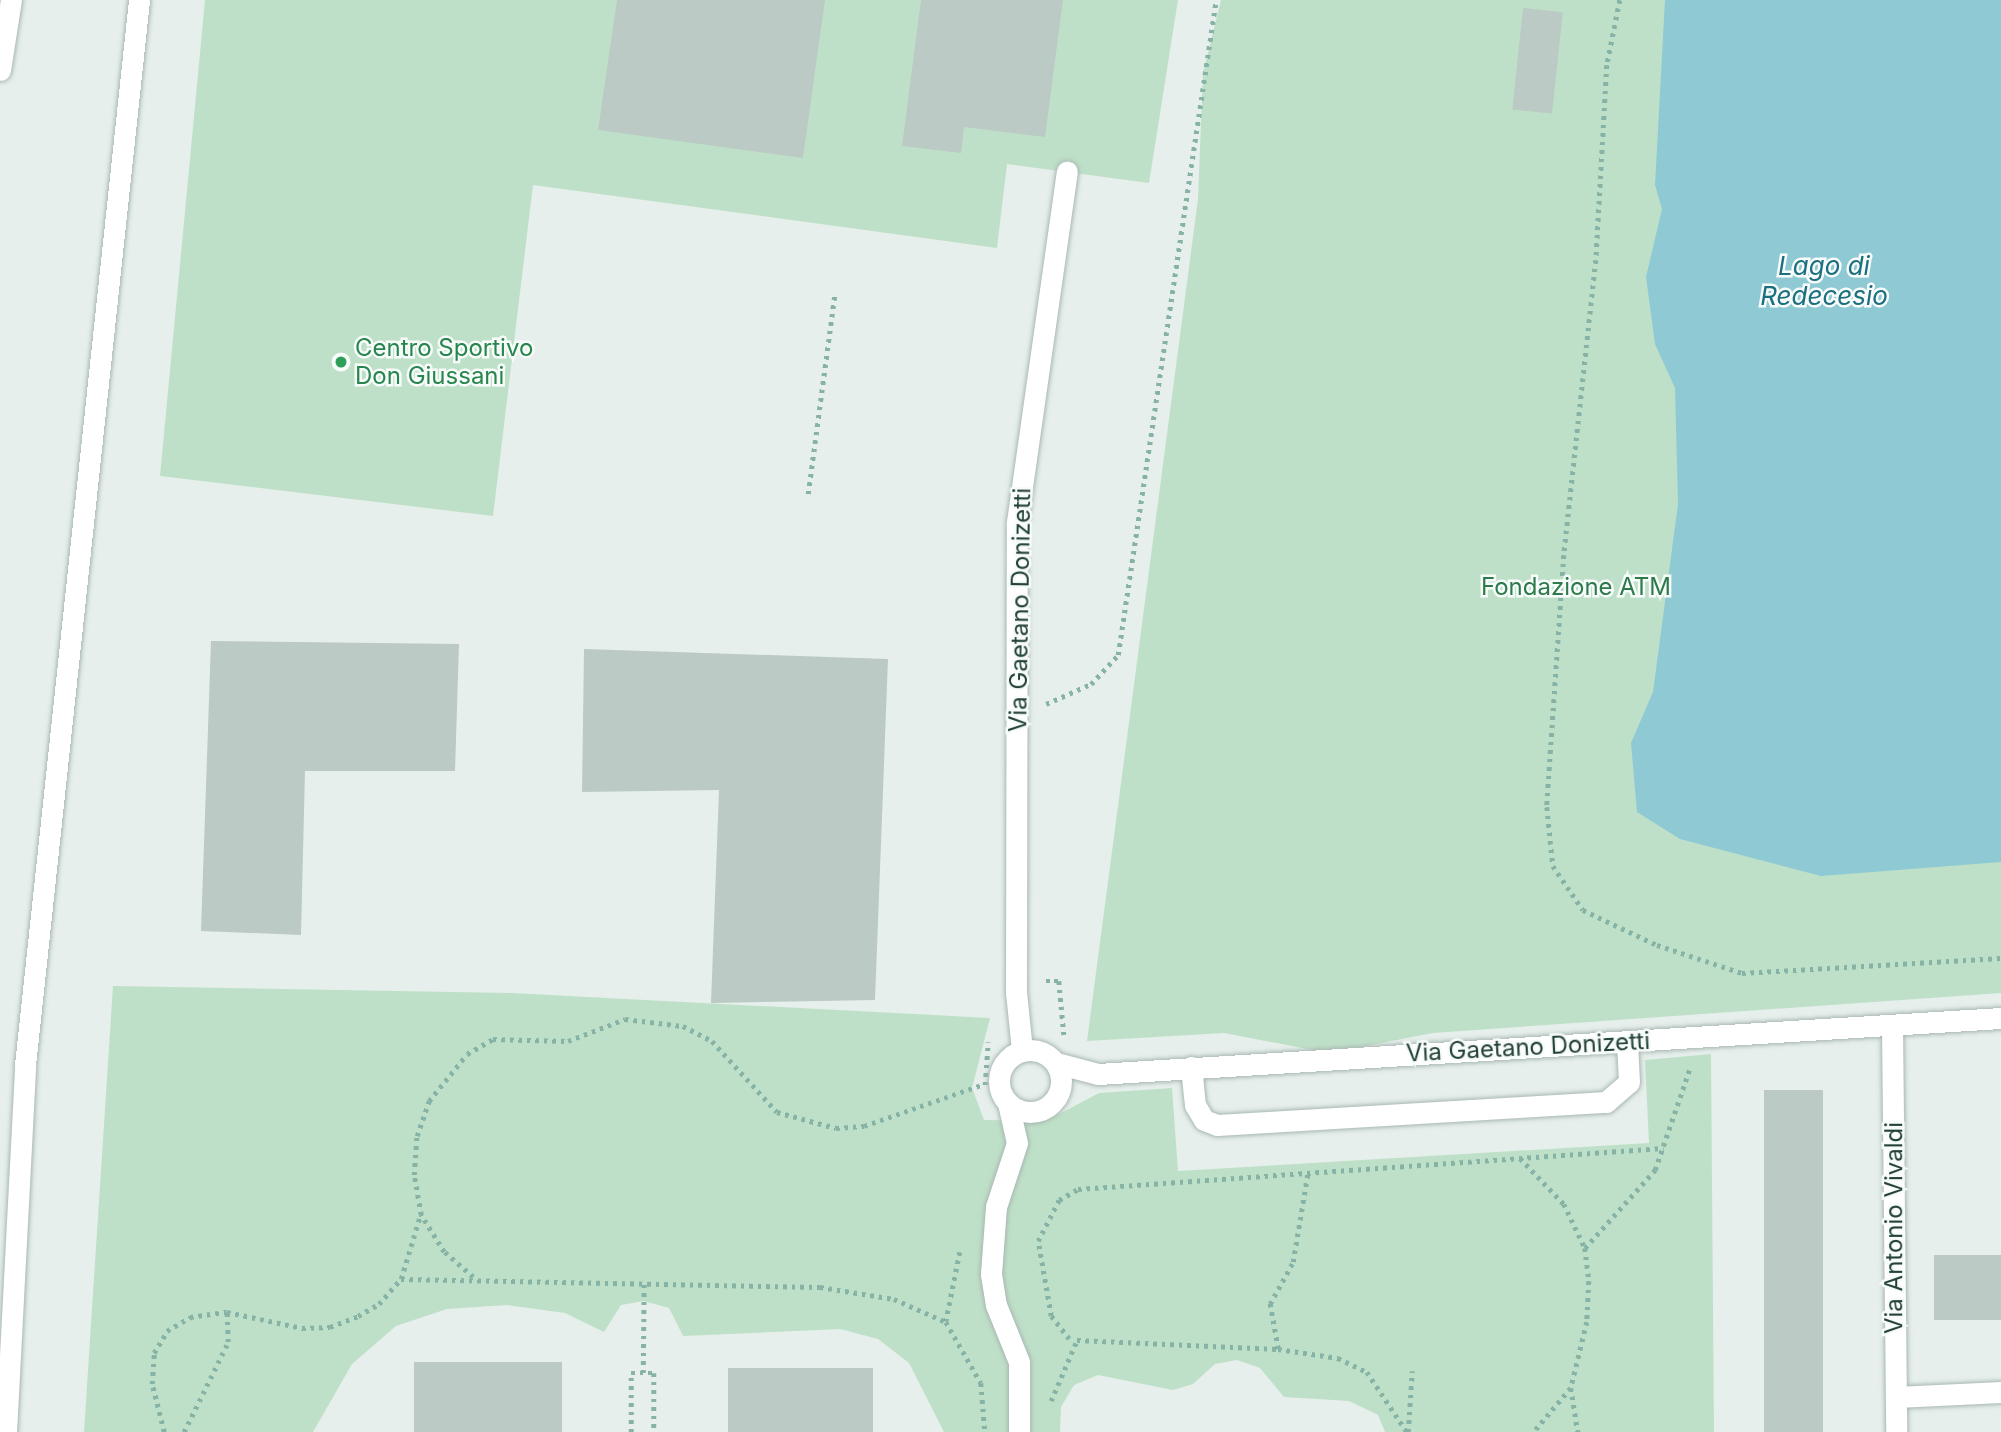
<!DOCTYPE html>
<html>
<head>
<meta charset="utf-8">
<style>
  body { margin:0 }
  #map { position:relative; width:2001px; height:1432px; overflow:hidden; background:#e6efeb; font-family:Inter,sans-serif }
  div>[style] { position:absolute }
  .green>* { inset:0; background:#bfe0c8 }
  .water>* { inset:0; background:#8ec9d4 }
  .building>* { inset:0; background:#bbcac4; transform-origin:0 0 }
  .path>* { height:4.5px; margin-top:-2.25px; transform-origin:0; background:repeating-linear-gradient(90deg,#86b3a5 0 3.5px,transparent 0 8.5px) }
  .roads { filter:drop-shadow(0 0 2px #a8b8b2) drop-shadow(0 0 2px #a8b8b2) }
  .minor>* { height:21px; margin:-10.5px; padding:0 10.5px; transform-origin:10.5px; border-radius:10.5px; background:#fff }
  .minor>.ring { margin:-10.5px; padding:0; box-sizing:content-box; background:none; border:21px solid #fff; border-radius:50% }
  .dots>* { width:19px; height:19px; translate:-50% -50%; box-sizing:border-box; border:4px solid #f7fbf9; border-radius:50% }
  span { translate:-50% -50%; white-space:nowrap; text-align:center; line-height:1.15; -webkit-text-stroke:5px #f7fbf9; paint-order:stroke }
  .leisure-label { font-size:24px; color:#27864d }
  .left { translate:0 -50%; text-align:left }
  .park-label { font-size:24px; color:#2d7a4b }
  .street-label { font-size:24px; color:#24423a }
  .water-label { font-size:26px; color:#1c6f80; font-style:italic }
</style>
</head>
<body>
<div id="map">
  <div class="green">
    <div style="clip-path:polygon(205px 0,1178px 0,1149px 183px,1007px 164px,997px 248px,533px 185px,493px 516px,160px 476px)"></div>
    <div style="clip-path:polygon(1221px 0,2001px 0,2001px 993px,1433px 1033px,1329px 1053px,1224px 1033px,1087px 1041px,1198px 199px,1203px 73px)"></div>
    <div style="clip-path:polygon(113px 986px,512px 993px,990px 1018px,972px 1088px,984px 1120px,1046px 1121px,1099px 1093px,1172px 1088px,1178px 1171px,1649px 1143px,1645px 1060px,1711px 1054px,1714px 1432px,1385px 1432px,1378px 1415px,1349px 1401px,1284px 1397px,1260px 1368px,1237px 1360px,1215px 1364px,1193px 1384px,1173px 1390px,1098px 1375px,1074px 1385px,1061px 1407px,1060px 1432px,944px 1432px,909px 1363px,878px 1339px,840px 1329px,683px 1336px,669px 1308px,644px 1301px,621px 1305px,604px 1332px,565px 1313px,507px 1305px,447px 1309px,396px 1326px,352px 1364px,313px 1432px,84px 1432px)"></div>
  </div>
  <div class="water">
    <div style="clip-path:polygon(1665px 0,2001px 0,2001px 862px,1821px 876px,1680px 839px,1637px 812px,1631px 743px,1653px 692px,1678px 504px,1675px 388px,1655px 344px,1646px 277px,1662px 209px,1655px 185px)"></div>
  </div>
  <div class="building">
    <div style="clip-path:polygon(617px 0,825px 0,803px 158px,598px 130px)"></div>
    <div style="clip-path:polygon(921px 0,1063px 0,1045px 137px,964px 127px,961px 153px,902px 146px)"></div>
    <div style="left:1523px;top:8px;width:40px;height:102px;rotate:6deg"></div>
    <div style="clip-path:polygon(211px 641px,459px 644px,455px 771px,305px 771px,301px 935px,201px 931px)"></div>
    <div style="clip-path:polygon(584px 649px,888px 659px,875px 1000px,711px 1003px,719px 790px,582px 792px)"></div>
    <div style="left:1764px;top:1090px;width:59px;height:342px"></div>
    <div style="left:2001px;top:1255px;width:65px;height:67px;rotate:90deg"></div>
    <div style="left:414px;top:1362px;width:148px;height:70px"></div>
    <div style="left:728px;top:1368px;width:145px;height:64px"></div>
  </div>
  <div class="path">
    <div style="left:1620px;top:0;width:66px;rotate:101.3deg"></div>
    <div style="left:1607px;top:65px;width:195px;rotate:93.2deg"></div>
    <div style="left:1596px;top:260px;width:297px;rotate:96.2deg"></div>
    <div style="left:1564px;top:555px;width:253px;rotate:93.9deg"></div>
    <div style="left:1547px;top:807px;width:59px;rotate:84.2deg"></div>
    <div style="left:1553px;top:866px;width:53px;rotate:55.7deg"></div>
    <div style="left:1583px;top:910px;width:82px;rotate:25.3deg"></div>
    <div style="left:1657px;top:945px;width:89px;rotate:18.2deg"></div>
    <div style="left:1742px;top:973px;width:259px;rotate:-3.3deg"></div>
    <div style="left:808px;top:494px;width:204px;rotate:-82.4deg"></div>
    <div style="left:1046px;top:704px;width:49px;rotate:-24deg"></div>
    <div style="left:1091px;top:684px;width:40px;rotate:-47deg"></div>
    <div style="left:1118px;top:655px;width:662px;rotate:-81.49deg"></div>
    <div style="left:1046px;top:981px;width:13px"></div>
    <div style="left:1059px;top:981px;width:54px;rotate:84.7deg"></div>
    <div style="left:985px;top:1085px;width:43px;rotate:-86deg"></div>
    <div style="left:1520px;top:1158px;width:64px;rotate:46.3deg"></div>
    <div style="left:1564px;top:1204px;width:49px;rotate:64.5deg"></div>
    <div style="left:1585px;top:1248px;width:33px;rotate:83deg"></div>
    <div style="left:1589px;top:1281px;width:41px;rotate:92.8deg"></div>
    <div style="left:1587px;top:1322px;width:68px;rotate:103.6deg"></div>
    <div style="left:1571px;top:1388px;width:57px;rotate:130.1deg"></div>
    <div style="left:1585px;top:1248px;width:105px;rotate:-48.1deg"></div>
    <div style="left:1655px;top:1170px;width:108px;rotate:-71.1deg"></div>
    <div style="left:960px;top:1252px;width:71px;rotate:101.3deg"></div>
    <div style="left:946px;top:1322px;width:70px;rotate:60.2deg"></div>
    <div style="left:981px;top:1383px;width:49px;rotate:85.3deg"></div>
    <div style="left:473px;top:1277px;width:38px;rotate:-139deg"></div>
    <div style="left:444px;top:1252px;width:44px;rotate:-121.9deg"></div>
    <div style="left:421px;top:1215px;width:41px;rotate:-99.9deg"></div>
    <div style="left:414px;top:1175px;width:39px;rotate:-86deg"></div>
    <div style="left:417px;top:1136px;width:37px;rotate:-71deg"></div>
    <div style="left:429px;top:1101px;width:60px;rotate:-51deg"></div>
    <div style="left:467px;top:1054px;width:30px;rotate:-30deg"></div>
    <div style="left:493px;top:1039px;width:75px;rotate:1.5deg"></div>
    <div style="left:568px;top:1041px;width:61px;rotate:-21.1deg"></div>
    <div style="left:625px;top:1019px;width:58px;rotate:6.9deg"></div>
    <div style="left:683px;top:1026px;width:33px;rotate:27deg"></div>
    <div style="left:712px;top:1041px;width:96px;rotate:47.5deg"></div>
    <div style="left:777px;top:1112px;width:61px;rotate:15.2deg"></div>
    <div style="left:836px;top:1128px;width:28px;rotate:-4deg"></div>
    <div style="left:864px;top:1126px;width:127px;rotate:-19.3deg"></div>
    <div style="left:401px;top:1279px;width:419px;rotate:1.1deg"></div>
    <div style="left:820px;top:1287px;width:75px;rotate:9.2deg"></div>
    <div style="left:894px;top:1299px;width:57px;rotate:23.9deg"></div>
    <div style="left:1069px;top:1339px;width:29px;rotate:-128deg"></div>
    <div style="left:1051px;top:1316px;width:76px;rotate:-99.8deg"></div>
    <div style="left:1038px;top:1241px;width:46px;rotate:-62.9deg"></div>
    <div style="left:1059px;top:1200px;width:22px;rotate:-30deg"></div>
    <div style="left:1078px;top:1189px;width:587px;rotate:-4deg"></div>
    <div style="left:1278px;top:1349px;width:46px;rotate:-100.1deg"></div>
    <div style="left:1270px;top:1304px;width:48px;rotate:-61.3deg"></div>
    <div style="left:1293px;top:1262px;width:92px;rotate:-80.6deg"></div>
    <div style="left:643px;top:1373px;width:91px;rotate:-89.4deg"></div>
    <div style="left:1571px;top:1388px;width:45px;rotate:81deg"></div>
    <div style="left:1051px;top:1401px;width:66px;rotate:-66.9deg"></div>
    <div style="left:1077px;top:1340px;width:201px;rotate:2.6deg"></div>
    <div style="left:1278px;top:1349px;width:61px;rotate:8.5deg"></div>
    <div style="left:1338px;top:1358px;width:32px;rotate:26deg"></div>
    <div style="left:1367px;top:1372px;width:72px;rotate:56.3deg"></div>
    <div style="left:164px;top:1432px;width:49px;rotate:-104deg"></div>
    <div style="left:152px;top:1384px;width:31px;rotate:-86deg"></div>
    <div style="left:154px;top:1353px;width:26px;rotate:-59deg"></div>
    <div style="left:167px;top:1331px;width:27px;rotate:-31deg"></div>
    <div style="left:190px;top:1317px;width:37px;rotate:-8deg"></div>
    <div style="left:227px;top:1312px;width:77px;rotate:12deg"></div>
    <div style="left:302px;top:1328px;width:28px;rotate:-2deg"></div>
    <div style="left:330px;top:1327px;width:30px;rotate:-21deg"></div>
    <div style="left:358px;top:1316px;width:24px;rotate:-30deg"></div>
    <div style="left:379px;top:1304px;width:33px;rotate:-49deg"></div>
    <div style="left:401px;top:1279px;width:66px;rotate:-73.2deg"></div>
    <div style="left:184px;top:1432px;width:100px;rotate:-63.9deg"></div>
    <div style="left:228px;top:1342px;width:30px;rotate:-92deg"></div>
    <div style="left:631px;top:1432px;width:59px;rotate:-90deg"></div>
    <div style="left:631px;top:1373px;width:23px"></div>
    <div style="left:654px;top:1373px;width:59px;rotate:90deg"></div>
    <div style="left:1408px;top:1432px;width:61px;rotate:-86.2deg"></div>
  </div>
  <div class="roads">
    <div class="minor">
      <div style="left:0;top:70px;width:71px;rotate:-81.1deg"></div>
      <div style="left:1892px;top:1025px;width:407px;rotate:89.4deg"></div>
      <div class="ring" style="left:999px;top:1050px;width:41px;height:41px"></div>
      <div style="left:1022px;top:1050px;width:58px;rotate:-95.9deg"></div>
      <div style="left:1016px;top:992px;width:470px;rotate:-89.9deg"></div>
      <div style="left:1017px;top:522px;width:354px;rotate:-81.9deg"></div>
      <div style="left:1056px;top:1063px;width:43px;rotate:14.7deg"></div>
      <div style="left:1098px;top:1074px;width:905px;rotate:-3.55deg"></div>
      <div style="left:1191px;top:1067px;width:38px;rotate:84deg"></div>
      <div style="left:1195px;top:1105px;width:17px;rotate:59deg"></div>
      <div style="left:1204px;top:1120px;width:14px;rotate:21deg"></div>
      <div style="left:1217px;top:1125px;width:390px;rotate:-3.4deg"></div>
      <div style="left:1606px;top:1102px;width:30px;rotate:-41deg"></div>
      <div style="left:1629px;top:1082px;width:40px;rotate:-92.9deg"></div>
      <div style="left:1008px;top:1103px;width:41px;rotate:77.3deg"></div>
      <div style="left:1017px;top:1143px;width:67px;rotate:108.2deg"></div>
      <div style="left:996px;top:1207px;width:67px;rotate:94.3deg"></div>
      <div style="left:991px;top:1274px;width:31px;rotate:81deg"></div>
      <div style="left:996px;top:1305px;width:61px;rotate:68deg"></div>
      <div style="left:1019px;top:1362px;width:70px;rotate:90deg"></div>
      <div style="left:1896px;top:1397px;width:105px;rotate:-2.7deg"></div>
      <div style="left:6px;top:1432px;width:367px;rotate:-87deg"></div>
      <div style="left:25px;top:1065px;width:1071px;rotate:-83.89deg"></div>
    </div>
  </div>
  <div class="dots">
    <div style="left:341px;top:362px;background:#2e9e5b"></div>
  </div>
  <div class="leisure-label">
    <span class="left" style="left:355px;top:362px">Centro Sportivo<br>Don Giussani</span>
  </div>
  <div class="park-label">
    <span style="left:1576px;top:587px">Fondazione ATM</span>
  </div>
  <div class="street-label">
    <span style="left:1020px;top:610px;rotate:-89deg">Via Gaetano Donizetti</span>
    <span style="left:1528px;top:1047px;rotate:-3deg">Via Gaetano Donizetti</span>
    <span style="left:1894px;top:1228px;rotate:-90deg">Via Antonio Vivaldi</span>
  </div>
  <div class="water-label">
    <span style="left:1824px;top:281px">Lago di<br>Redecesio</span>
  </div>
</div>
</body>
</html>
